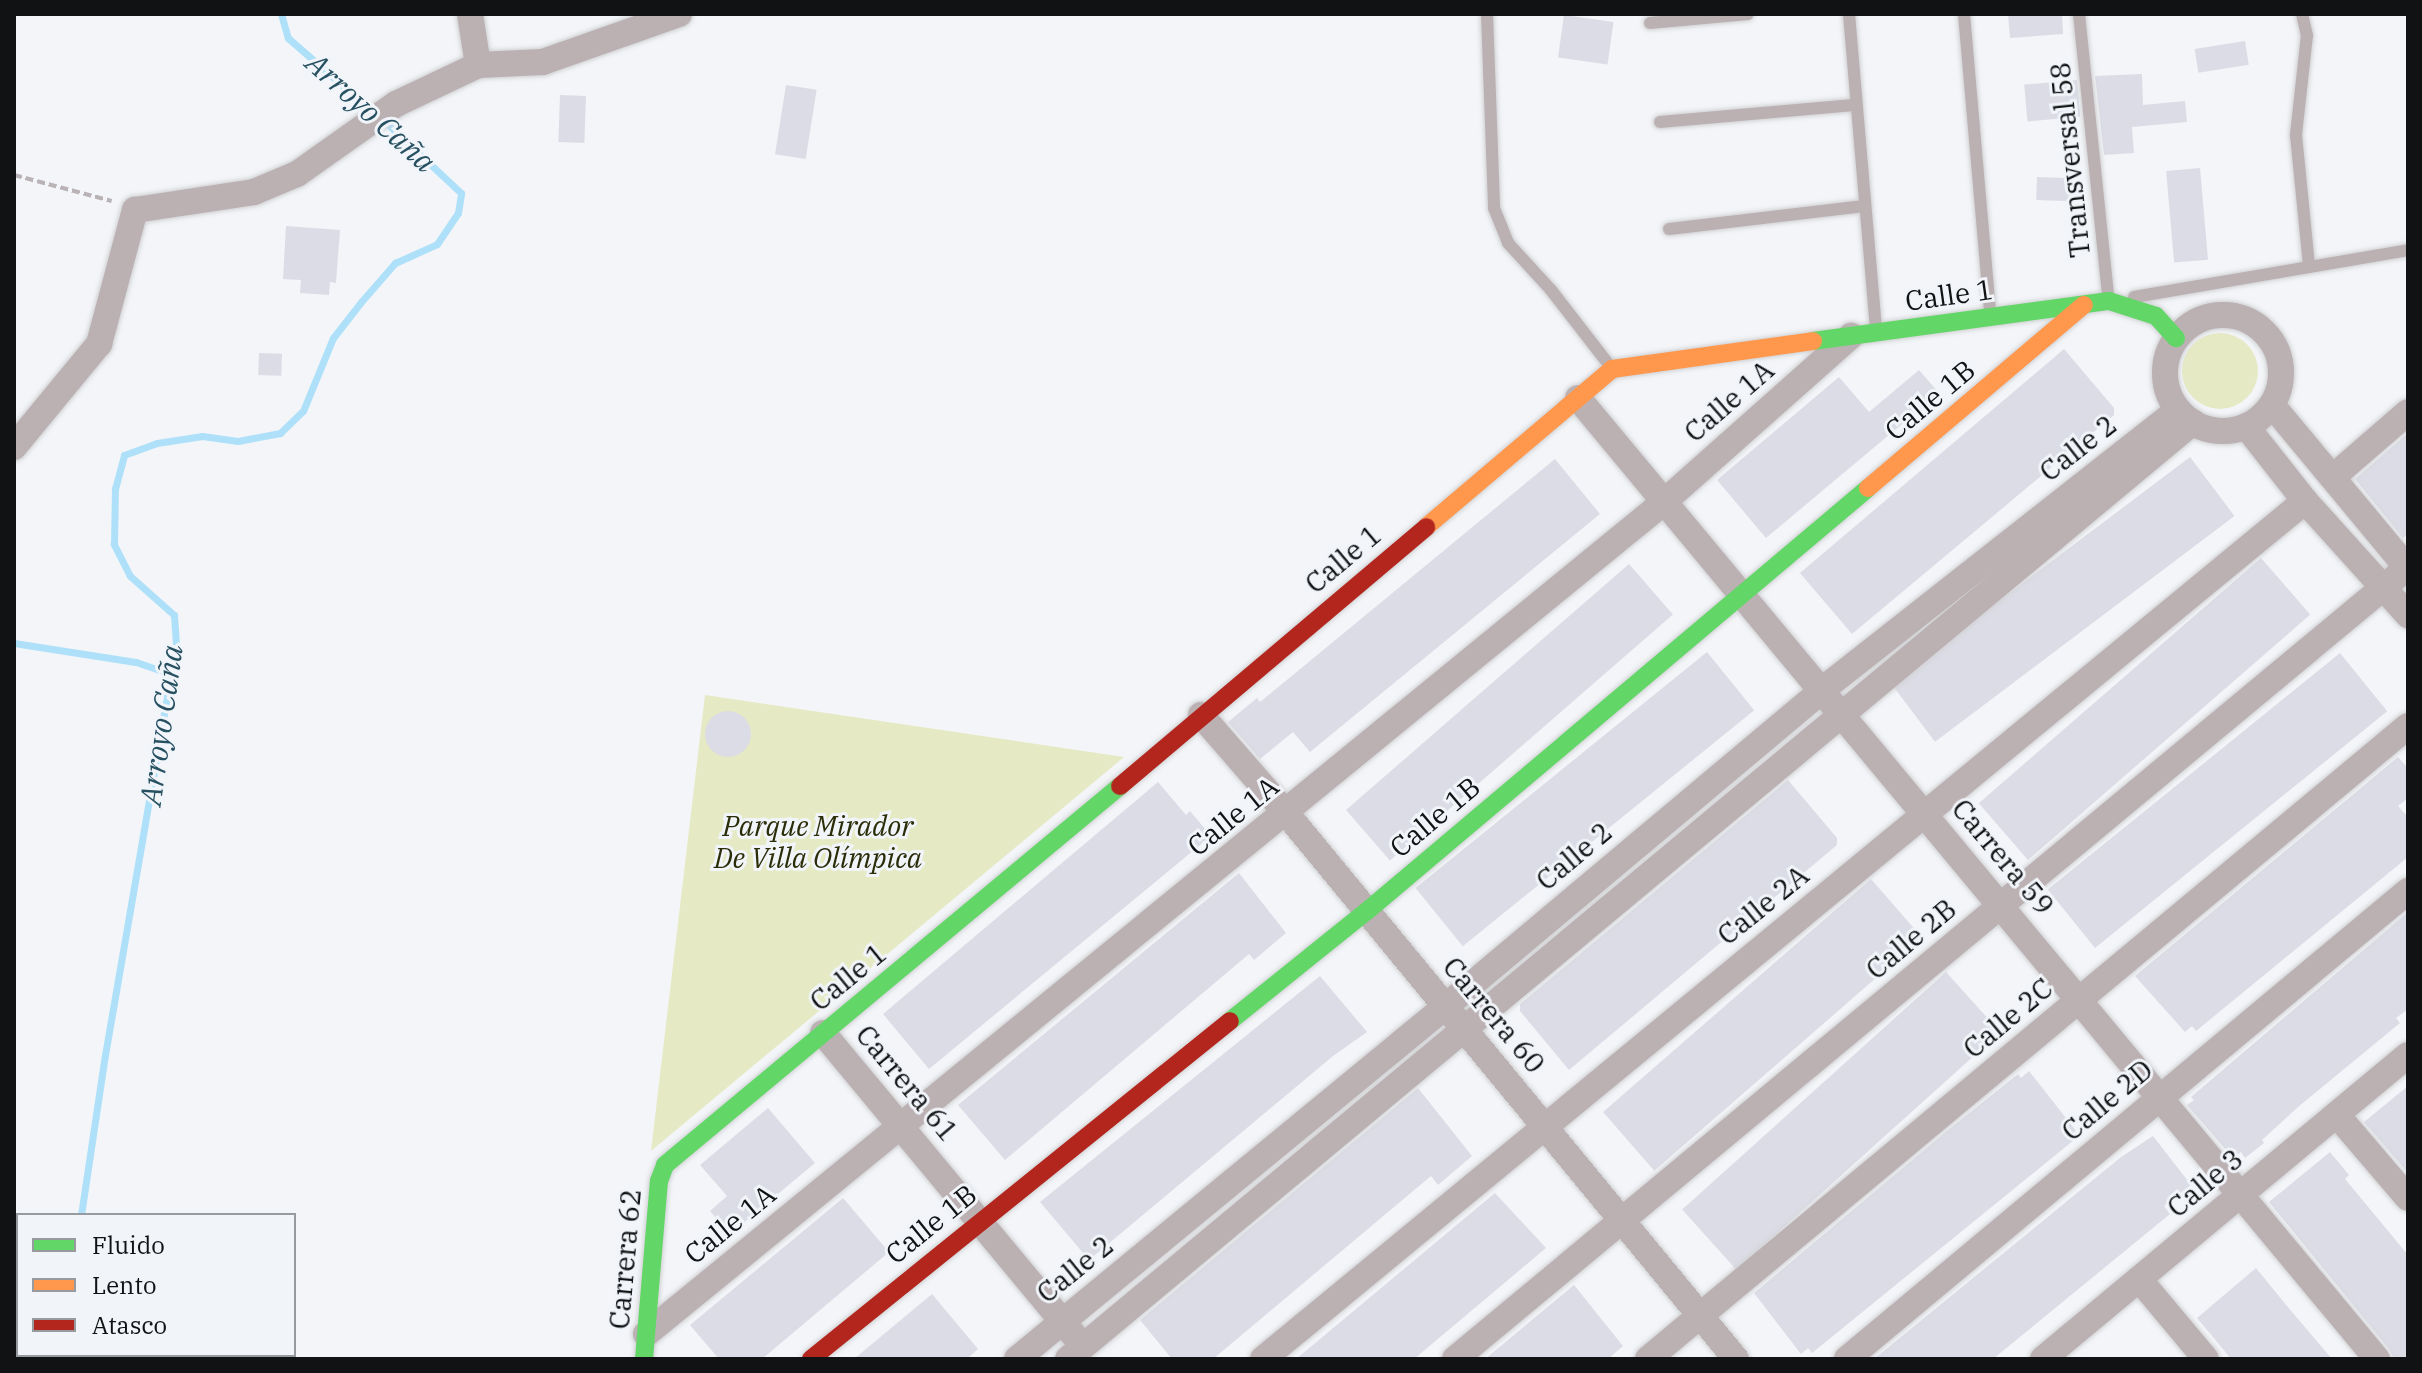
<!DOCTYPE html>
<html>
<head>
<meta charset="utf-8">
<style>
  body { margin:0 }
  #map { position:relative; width:2422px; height:1373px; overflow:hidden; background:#f3f5f8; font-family:"IBM Plex Serif",serif }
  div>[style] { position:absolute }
  .green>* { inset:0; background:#e6eac4 }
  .round { border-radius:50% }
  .stream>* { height:7px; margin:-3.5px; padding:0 3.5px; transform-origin:3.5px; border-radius:3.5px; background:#aee1f9 }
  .building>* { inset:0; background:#dcdce6; transform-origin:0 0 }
  .path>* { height:4px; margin-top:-2px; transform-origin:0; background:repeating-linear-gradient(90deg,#b9b3b6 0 8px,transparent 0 12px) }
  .roads { filter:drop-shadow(0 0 2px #d0d1d3) drop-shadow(0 0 2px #d0d1d3) }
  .lane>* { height:12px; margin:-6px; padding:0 6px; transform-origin:6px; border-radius:6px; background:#bbb0b2 }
  .street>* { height:26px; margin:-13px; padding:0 13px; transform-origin:13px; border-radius:13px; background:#bbb0b2 }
  .street>.ring { margin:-13px; padding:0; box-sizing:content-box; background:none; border:26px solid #bbb0b2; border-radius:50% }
  .fast>* { height:18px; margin:-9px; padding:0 9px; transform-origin:9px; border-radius:9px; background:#63d668 }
  .slow>* { height:18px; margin:-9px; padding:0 9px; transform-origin:9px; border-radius:9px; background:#ff974d }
  .jam>* { height:18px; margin:-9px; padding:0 9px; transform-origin:9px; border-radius:9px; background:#b3261e }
  span { translate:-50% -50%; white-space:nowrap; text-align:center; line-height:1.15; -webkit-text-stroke:6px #f1f5fa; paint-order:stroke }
  .street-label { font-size:28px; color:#111213 }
  .park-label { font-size:28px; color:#2b2d08; font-style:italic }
  .water-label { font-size:30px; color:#275061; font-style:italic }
  .frame { position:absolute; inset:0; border:16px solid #111213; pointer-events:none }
  .legend { position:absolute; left:16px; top:1213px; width:280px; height:144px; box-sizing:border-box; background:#f1f5fa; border:2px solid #979a9e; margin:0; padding:10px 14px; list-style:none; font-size:24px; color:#111213 }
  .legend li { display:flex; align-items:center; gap:16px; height:40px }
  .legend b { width:40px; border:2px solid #979a9e }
</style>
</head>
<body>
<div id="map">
  <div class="green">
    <div class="round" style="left:2182px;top:333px;width:76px;height:76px"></div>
    <div style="clip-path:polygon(705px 695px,1124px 757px,651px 1151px)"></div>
  </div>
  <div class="stream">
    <div style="left:281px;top:14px;width:25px;rotate:74deg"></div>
    <div style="left:288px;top:38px;width:114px;rotate:41.1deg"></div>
    <div style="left:14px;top:643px;width:123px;rotate:8.9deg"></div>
    <div style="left:136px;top:662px;width:37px;rotate:19deg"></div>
    <div style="left:81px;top:1215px;width:162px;rotate:-81.5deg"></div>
    <div style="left:105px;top:1055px;width:417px;rotate:-80.2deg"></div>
    <div style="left:176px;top:644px;width:29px;rotate:-94deg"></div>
    <div style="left:174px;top:615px;width:59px;rotate:-138.4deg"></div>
    <div style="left:130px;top:576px;width:36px;rotate:-117deg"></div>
    <div style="left:114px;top:544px;width:55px;rotate:-89deg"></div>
    <div style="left:115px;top:489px;width:35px;rotate:-75deg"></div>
    <div style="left:124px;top:455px;width:35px;rotate:-20deg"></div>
    <div style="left:157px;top:443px;width:46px;rotate:-8.8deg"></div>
    <div style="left:202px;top:436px;width:36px;rotate:8deg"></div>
    <div style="left:238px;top:441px;width:43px;rotate:-10.8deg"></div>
    <div style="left:280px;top:433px;width:32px;rotate:-44deg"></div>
    <div style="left:303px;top:411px;width:79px;rotate:-67.7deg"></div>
    <div style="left:333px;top:338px;width:46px;rotate:-52.1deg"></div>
    <div style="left:361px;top:302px;width:52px;rotate:-48.9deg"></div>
    <div style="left:395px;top:263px;width:46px;rotate:-24.3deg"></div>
    <div style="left:437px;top:244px;width:37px;rotate:-56deg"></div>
    <div style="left:458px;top:213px;width:20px;rotate:-81deg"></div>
    <div style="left:461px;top:193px;width:105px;rotate:-136.9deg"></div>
    <div style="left:60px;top:1359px;width:4px;rotate:-76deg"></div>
  </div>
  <div class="building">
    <div style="clip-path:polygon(2008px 14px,2062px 14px,2063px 34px,2010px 38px)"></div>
    <div style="left:1564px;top:15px;width:50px;height:43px;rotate:8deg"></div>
    <div style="left:2245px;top:41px;width:24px;height:51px;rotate:81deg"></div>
    <div style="clip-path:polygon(2142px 74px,2143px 105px,2185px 101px,2187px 122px,2132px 127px,2134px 153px,2104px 155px,2095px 76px)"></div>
    <div style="left:2077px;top:80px;width:37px;height:53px;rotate:85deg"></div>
    <div style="left:786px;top:85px;width:31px;height:70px;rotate:9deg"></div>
    <div style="left:560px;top:95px;width:26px;height:47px;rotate:2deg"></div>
    <div style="left:2200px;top:168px;width:92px;height:34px;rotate:85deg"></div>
    <div style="left:2037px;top:177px;width:36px;height:23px;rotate:2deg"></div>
    <div style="clip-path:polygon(286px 226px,340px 230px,336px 283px,330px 282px,329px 295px,300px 293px,301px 280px,283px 279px)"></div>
    <div style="clip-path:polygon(2064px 349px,2114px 408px,2114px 415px,1852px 634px,1800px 573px)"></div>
    <div style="left:259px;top:353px;width:23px;height:22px;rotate:2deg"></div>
    <div style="clip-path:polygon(1919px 370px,1939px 393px,1766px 538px,1717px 480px,1839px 377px,1869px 412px)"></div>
    <div style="clip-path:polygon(2408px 433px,2408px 534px,2403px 538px,2355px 479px)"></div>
    <div style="left:2190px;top:457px;width:74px;height:375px;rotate:53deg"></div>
    <div style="clip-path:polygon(1555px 459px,1600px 514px,1310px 752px,1293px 732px,1260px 759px,1228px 722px,1257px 698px,1260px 702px,1282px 684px)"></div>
    <div style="left:2261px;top:558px;width:75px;height:374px;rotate:49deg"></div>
    <div style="left:1629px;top:564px;width:67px;height:375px;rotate:49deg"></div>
    <div style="left:1707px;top:652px;width:75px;height:375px;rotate:51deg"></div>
    <div style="left:2340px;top:653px;width:75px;height:376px;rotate:51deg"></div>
    <div class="round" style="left:705px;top:711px;width:46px;height:46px"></div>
    <div style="clip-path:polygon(2398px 757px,2408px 768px,2408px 798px,2398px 806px,2408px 817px,2408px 857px,2196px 1031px,2192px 1026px,2185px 1032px,2135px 976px)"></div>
    <div style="clip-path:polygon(1788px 780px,1837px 838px,1837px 845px,1569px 1070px,1520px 1011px,1520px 1004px)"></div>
    <div style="clip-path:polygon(1158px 782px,1186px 815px,1190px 811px,1211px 836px,929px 1069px,883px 1014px)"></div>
    <div style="clip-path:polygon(1239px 873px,1286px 933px,1254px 960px,1249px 954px,1005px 1160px,958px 1105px)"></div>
    <div style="left:1871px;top:879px;width:78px;height:355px;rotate:49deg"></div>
    <div style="clip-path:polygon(2408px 912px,2408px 1009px,2396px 1018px,2400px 1023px,2298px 1107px,2262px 1140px,2264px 1143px,2245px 1158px,2241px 1152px,2233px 1158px,2187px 1105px,2194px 1100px,2191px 1097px)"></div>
    <div style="left:1946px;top:972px;width:81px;height:355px;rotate:48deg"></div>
    <div style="clip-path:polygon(1320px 976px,1367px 1032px,1333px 1056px,1089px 1260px,1040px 1202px)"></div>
    <div style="clip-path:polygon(2029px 1071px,2076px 1131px,2070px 1136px,2074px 1140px,1812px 1353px,1808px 1348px,1801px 1354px,1754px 1293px,1948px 1130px,2018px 1074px,2021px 1078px)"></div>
    <div style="clip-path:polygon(2408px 1086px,2408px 1173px,2364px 1122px)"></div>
    <div style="clip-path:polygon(1418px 1088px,1472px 1156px,1438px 1185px,1431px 1176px,1213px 1359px,1172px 1359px,1140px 1320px)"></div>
    <div style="clip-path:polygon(768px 1108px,815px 1163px,730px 1234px,710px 1211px,727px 1196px,700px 1165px)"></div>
    <div style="clip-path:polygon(2153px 1136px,2191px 1185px,2164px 1206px,2170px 1214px,1993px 1359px,1874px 1359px,2121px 1157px)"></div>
    <div style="clip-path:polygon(2330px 1152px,2349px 1175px,2345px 1179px,2408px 1255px,2408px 1359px,2394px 1359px,2389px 1349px,2269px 1202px)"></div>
    <div style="clip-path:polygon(1495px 1193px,1546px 1248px,1414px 1359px,1296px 1359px)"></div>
    <div style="clip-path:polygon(843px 1198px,889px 1252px,762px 1359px,719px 1359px,690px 1325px)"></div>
    <div style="clip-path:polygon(2256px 1268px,2287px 1306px,2332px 1359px,2231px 1359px,2213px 1337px,2197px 1318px)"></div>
    <div style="clip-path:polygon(1574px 1285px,1623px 1346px,1608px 1359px,1485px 1359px)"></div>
    <div style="clip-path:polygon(932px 1294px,978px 1349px,967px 1359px,854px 1359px)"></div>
  </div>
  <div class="path">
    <div style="left:14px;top:175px;width:101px;rotate:14.9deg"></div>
  </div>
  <div class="roads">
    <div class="lane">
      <div style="left:1487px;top:14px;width:194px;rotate:87.9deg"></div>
      <div style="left:1494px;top:208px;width:38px;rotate:68deg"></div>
      <div style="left:1508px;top:243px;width:64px;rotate:47.5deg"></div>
      <div style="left:1551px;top:290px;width:96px;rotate:52.2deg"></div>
      <div style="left:1849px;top:14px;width:317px;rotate:85.1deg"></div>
      <div style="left:1964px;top:14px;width:301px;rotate:85deg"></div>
      <div style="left:2079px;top:14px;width:284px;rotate:84.1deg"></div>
      <div style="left:2302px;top:14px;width:22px;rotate:77deg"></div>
      <div style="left:2307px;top:35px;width:101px;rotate:96.3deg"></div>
      <div style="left:2296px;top:135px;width:131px;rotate:84.3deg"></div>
      <div style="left:1650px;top:23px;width:98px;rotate:-5.2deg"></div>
      <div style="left:1660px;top:122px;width:197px;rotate:-5deg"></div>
      <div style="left:1669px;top:229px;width:197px;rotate:-6.7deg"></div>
      <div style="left:2134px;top:297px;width:278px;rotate:-9.7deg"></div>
    </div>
    <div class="street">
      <div style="left:470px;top:14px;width:52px;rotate:81.1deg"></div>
      <div class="ring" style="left:2165px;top:315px;width:90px;height:90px"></div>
      <div style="left:1578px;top:398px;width:1250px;rotate:50.26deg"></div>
      <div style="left:2272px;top:405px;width:213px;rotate:50.3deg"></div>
      <div style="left:2246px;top:426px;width:95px;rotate:51.8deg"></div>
      <div style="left:2305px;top:501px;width:154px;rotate:47.9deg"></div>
      <div style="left:14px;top:447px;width:134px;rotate:-50.5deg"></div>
      <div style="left:99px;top:344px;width:139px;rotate:-75deg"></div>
      <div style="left:135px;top:210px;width:120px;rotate:-8.6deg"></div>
      <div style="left:254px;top:192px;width:47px;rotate:-22.7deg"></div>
      <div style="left:297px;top:174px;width:121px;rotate:-35.3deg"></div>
      <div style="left:396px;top:104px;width:91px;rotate:-25.4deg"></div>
      <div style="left:478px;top:65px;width:65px;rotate:-2.6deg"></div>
      <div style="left:543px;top:62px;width:144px;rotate:-19.4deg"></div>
      <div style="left:2333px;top:477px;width:99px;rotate:-40.9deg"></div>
      <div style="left:1201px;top:715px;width:131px;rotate:49deg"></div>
      <div style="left:1287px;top:814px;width:706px;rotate:50.52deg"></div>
      <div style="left:823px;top:1033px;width:393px;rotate:50.3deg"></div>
      <div style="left:2337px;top:1115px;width:109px;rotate:49.5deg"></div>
      <div style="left:2139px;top:1279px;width:104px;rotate:50.1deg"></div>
      <div style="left:646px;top:1334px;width:1316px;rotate:-39.26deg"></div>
      <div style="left:1665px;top:501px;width:249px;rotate:-41.6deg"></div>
      <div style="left:1017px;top:1359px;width:556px;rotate:-39.45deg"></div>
      <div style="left:1446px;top:1006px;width:491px;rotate:-40deg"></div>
      <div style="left:1822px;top:690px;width:453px;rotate:-38.2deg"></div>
      <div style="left:1068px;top:1359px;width:1464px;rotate:-39.79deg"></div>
      <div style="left:1263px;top:1359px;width:1350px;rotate:-39.47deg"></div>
      <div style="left:1455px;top:1359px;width:1239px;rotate:-39.73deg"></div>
      <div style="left:1648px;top:1359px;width:989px;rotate:-39.79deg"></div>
      <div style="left:1847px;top:1359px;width:731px;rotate:-39.84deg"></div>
      <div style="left:2043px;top:1359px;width:475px;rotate:-39.8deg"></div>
    </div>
    <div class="fast">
      <div style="left:1813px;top:341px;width:299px;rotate:-7.7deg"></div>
      <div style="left:2109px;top:301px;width:49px;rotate:17.7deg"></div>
      <div style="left:2156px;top:316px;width:30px;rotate:48deg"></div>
      <div style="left:1230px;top:1021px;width:176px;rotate:-38.8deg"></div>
      <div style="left:1367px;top:911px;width:656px;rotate:-40.17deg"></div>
      <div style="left:644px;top:1359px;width:179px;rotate:-85.2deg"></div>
      <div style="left:659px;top:1181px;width:17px;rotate:-69deg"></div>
      <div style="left:665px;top:1165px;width:592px;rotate:-39.79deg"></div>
    </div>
    <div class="slow">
      <div style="left:1868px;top:488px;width:283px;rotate:-40.3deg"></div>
      <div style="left:1426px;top:527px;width:244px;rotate:-40.3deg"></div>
      <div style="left:1612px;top:369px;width:203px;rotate:-7.9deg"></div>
    </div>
    <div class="jam">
      <div style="left:1120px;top:786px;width:401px;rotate:-40.2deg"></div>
      <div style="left:811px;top:1359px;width:538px;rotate:-38.89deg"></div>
    </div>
  </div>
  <div class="street-label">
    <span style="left:2070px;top:160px;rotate:-96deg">Transversal 58</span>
    <span style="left:1949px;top:295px;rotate:-8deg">Calle 1</span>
    <span style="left:1930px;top:400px;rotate:-40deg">Calle 1B</span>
    <span style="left:1729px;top:401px;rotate:-41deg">Calle 1A</span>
    <span style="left:2078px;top:448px;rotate:-38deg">Calle 2</span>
    <span style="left:1343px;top:559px;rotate:-40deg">Calle 1</span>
    <span style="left:1233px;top:816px;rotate:-39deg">Calle 1A</span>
    <span style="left:1435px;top:817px;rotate:-40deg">Calle 1B</span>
    <span style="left:1574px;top:856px;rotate:-40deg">Calle 2</span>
    <span style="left:2003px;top:857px;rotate:50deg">Carrera 59</span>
    <span style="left:1763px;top:905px;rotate:-39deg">Calle 2A</span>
    <span style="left:1911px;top:939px;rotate:-40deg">Calle 2B</span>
    <span style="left:848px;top:977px;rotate:-39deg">Calle 1</span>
    <span style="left:1494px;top:1015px;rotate:50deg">Carrera 60</span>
    <span style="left:2008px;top:1018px;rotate:-40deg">Calle 2C</span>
    <span style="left:907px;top:1083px;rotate:50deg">Carrera 61</span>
    <span style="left:2107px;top:1100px;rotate:-40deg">Calle 2D</span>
    <span style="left:2205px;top:1183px;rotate:-40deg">Calle 3</span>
    <span style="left:730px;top:1224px;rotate:-39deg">Calle 1A</span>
    <span style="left:931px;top:1224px;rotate:-39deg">Calle 1B</span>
    <span style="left:625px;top:1259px;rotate:-85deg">Carrera 62</span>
    <span style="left:1075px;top:1269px;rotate:-39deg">Calle 2</span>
  </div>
  <div class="park-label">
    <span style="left:818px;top:842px">Parque Mirador<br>De Villa Olímpica</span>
  </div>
  <div class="water-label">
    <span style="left:371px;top:112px;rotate:42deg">Arroyo Caña</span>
    <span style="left:161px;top:725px;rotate:-82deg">Arroyo Caña</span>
  </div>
  <div class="frame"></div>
  <ul class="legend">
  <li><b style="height:10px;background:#63d668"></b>Fluido</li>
  <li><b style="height:10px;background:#ff974d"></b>Lento</li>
  <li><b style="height:10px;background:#b3261e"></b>Atasco</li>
  </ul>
</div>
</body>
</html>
